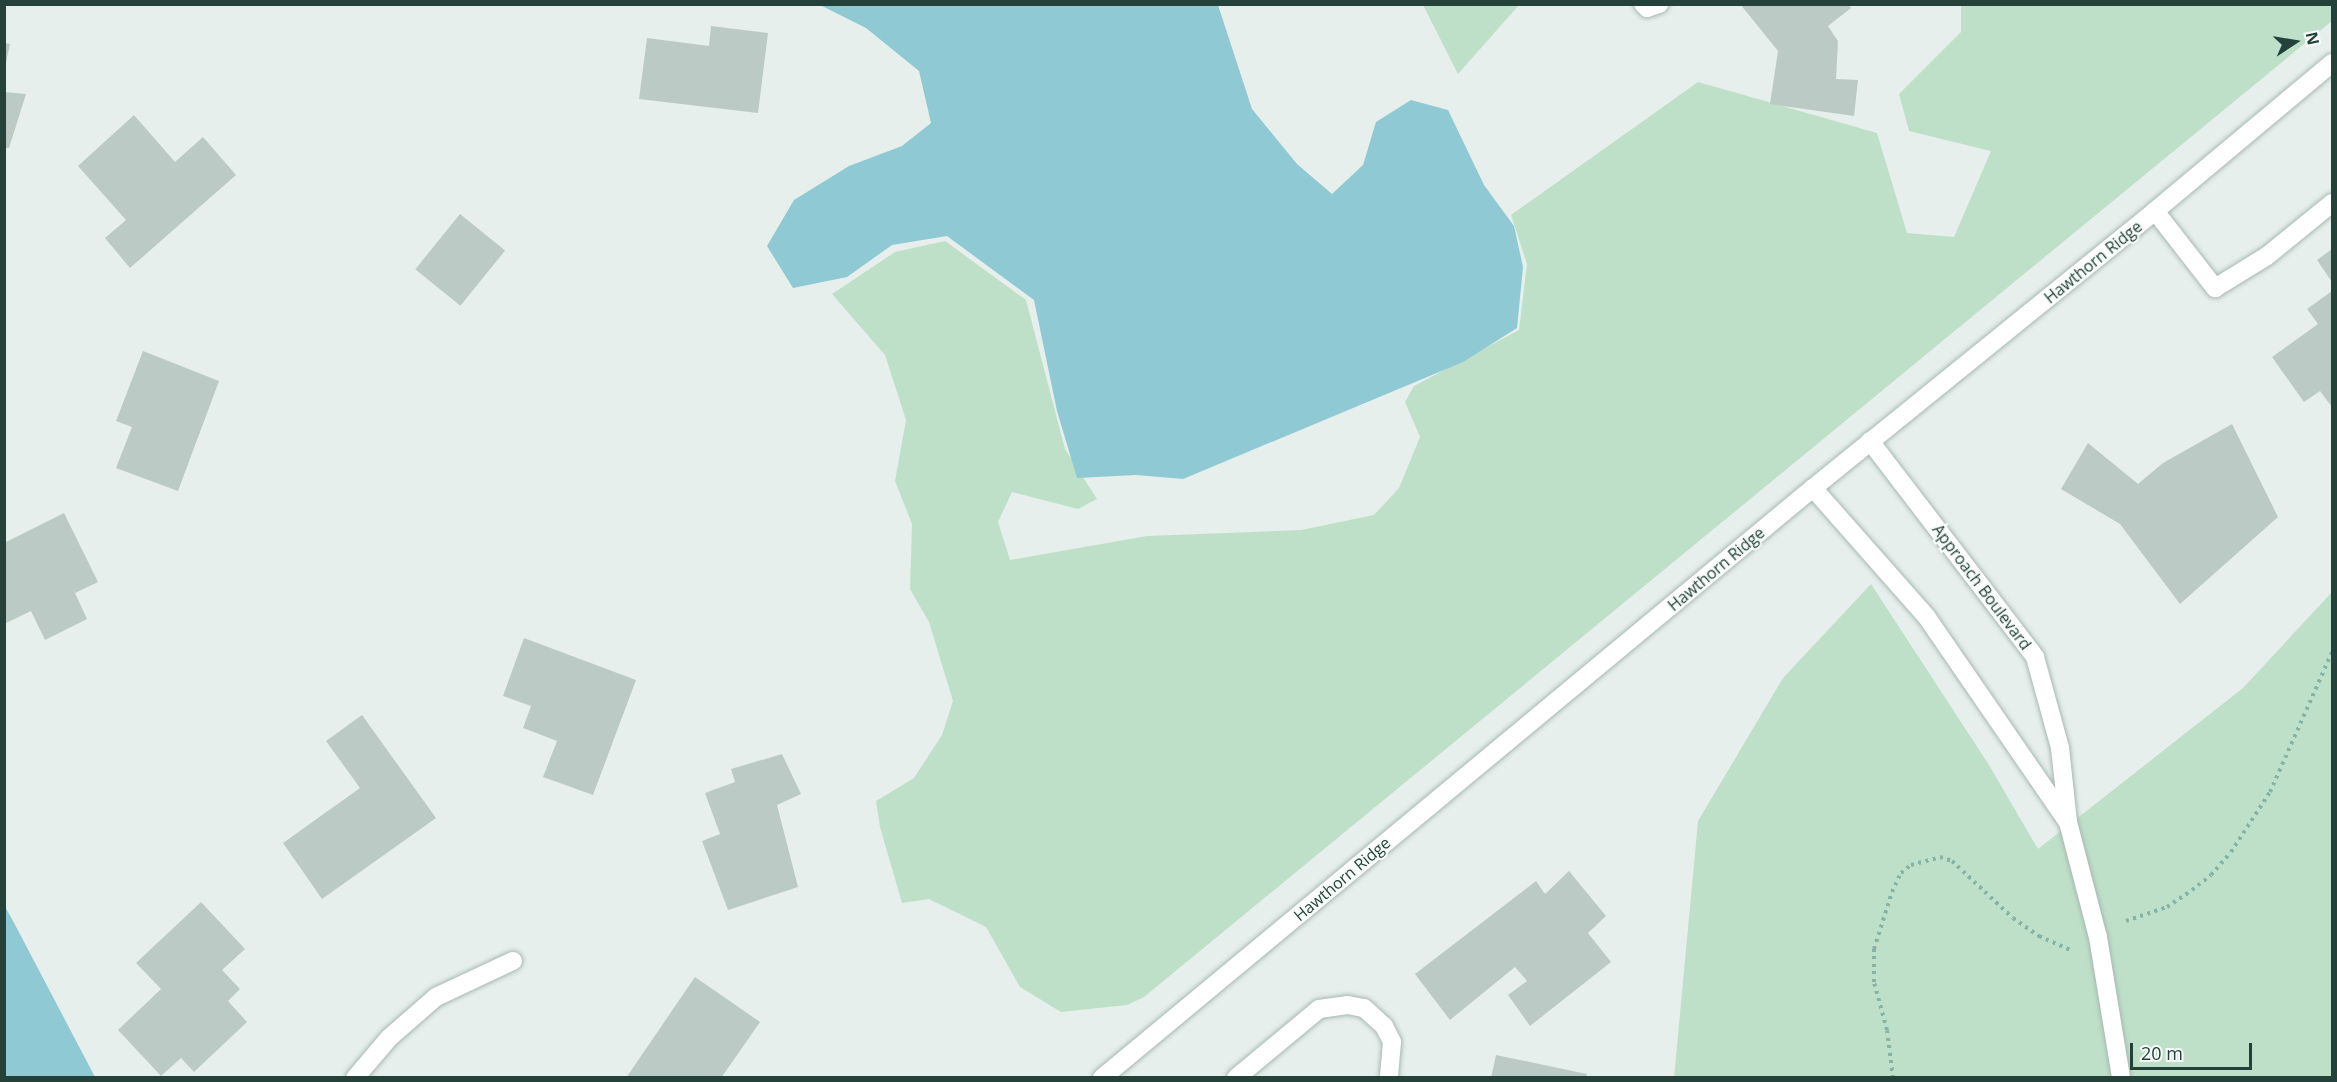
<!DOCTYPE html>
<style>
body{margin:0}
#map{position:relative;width:2337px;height:1082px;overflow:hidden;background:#e6efeb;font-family:"Open Sans",sans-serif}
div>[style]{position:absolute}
.green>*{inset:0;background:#bfe0c8}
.water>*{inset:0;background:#8ec9d4}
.building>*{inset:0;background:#bbcac4;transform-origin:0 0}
.path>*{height:4px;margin-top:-2px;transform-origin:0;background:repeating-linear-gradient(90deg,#86b3a5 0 3px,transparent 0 7.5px)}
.roads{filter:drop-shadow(0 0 2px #a8b8b2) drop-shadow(0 0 2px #a8b8b2)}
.minor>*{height:18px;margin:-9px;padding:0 9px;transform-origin:9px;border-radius:9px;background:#fff}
span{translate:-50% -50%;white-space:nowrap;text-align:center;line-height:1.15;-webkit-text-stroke:4.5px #f7fbf9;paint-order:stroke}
.street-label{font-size:16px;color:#24423a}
.frame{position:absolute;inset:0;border:6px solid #24423a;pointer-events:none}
.north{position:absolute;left:2265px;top:12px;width:60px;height:60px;-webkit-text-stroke:4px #f7fbf9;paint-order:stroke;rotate:78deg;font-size:16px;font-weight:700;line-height:24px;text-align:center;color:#24423a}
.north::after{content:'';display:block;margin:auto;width:21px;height:27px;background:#24423a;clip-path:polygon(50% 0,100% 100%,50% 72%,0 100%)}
.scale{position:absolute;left:2130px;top:1043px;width:122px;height:27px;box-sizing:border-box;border:3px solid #24423a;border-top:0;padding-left:8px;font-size:18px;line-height:21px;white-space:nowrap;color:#24423a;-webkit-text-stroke:4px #f7fbf9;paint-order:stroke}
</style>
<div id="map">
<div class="green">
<i style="clip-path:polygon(1423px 5px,1519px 5px,1458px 74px)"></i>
<i style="clip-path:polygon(1961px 5px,2332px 5px,2332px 21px,1144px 997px,1127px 1005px,1061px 1012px,1020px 987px,986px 927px,929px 899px,902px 903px,880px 827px,876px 801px,914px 778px,942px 735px,953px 701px,929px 622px,910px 589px,912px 524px,895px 481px,906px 420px,885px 355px,832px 294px,895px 252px,945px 241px,1026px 300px,1065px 449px,1097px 499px,1078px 509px,1012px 492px,998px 522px,1010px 560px,1147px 536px,1301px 530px,1374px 515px,1399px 488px,1420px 437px,1405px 402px,1414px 386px,1519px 330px,1527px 264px,1511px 215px,1698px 82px,1877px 133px,1907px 233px,1954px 237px,1991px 151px,1909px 131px,1899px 94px,1961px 32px)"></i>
<i style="clip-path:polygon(1871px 584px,1989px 765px,2038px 849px,2243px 688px,2332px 592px,2332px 1077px,1674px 1078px,1698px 821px,1783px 678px)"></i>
</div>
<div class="water">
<i style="clip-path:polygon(1218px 5px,1252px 109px,1297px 164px,1332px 194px,1363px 165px,1376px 122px,1411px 100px,1448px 110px,1484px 185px,1514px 226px,1523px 267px,1517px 328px,1463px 362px,1183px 479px,1136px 475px,1077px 478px,1057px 411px,1034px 300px,947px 236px,892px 245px,847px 277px,793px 288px,767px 246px,794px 200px,849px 166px,902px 146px,931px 123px,919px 71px,866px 28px,820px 5px)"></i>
<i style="clip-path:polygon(4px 905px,12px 919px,95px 1077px,5px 1077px)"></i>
</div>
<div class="building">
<i style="clip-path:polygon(1740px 4px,1848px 4px,1851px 8px,1828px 26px,1838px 41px,1836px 79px,1858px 80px,1854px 116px,1770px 104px,1778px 51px)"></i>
<i style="clip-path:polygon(711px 26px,768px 33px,758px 113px,639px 99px,647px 38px,709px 46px)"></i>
<i style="clip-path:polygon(4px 43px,10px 44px,6px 63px,4px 63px)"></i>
<i style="clip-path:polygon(4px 92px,26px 94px,9px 148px,4px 148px)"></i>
<i style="clip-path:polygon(134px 115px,175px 162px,203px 137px,236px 175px,130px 268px,105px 238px,126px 220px,78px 166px)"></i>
<i style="left:460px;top:214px;width:58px;height:71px;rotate:39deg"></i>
<i style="clip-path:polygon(2332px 249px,2332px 282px,2317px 260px)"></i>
<i style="clip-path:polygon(2332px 291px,2332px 407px,2320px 391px,2304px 402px,2272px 357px,2318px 324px,2307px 309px)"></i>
<i style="clip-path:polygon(143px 351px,219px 381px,178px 491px,116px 468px,132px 427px,116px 421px)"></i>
<i style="clip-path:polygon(2232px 424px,2278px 517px,2180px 604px,2120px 524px,2061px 489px,2088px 443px,2138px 484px,2163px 463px)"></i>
<i style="clip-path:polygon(64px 513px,98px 582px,75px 593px,87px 619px,45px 640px,31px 611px,4px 624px,4px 543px)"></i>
<i style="clip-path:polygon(524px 638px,636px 680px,593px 795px,543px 777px,557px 741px,523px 728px,531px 706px,503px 696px)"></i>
<i style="clip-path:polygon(362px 715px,436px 818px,322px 899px,283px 843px,360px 788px,326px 741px)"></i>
<i style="clip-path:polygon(782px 754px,801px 794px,777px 805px,798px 887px,728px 910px,702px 841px,720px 834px,705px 793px,735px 782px,731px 769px)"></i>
<i style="clip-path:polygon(1569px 871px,1606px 916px,1588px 933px,1611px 962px,1530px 1026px,1508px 995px,1527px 981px,1515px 967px,1450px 1020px,1415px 974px,1536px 881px,1545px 894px)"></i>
<i style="clip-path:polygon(201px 902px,245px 949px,222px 970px,240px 989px,228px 1001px,247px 1022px,194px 1072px,181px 1058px,161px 1076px,118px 1030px,161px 989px,136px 963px)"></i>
<i style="clip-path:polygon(695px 977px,760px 1022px,721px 1078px,626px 1078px)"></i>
<i style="clip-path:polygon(1496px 1055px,1587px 1074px,1586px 1078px,1491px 1078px)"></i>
</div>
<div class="path">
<i style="left:2126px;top:921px;width:43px;rotate:-18.9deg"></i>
<i style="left:2167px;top:907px;width:30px;rotate:-34deg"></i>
<i style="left:2192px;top:890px;width:24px;rotate:-38deg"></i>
<i style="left:2211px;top:875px;width:30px;rotate:-49deg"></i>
<i style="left:2231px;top:852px;width:72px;rotate:-57deg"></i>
<i style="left:2270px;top:792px;width:153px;rotate:-66.1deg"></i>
<i style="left:1893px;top:1078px;width:48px;rotate:-97.1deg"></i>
<i style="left:1887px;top:1030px;width:50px;rotate:-105.2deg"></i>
<i style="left:1874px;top:982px;width:33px;rotate:-90deg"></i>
<i style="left:1874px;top:949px;width:60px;rotate:-72.5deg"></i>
<i style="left:1892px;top:892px;width:21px;rotate:-65deg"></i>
<i style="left:1901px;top:873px;width:13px;rotate:-39deg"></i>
<i style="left:1911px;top:865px;width:30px;rotate:-15deg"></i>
<i style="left:1940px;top:857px;width:13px;rotate:18deg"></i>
<i style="left:1952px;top:861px;width:83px;rotate:43.1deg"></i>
<i style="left:2013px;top:918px;width:32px;rotate:35deg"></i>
<i style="left:2039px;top:936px;width:34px;rotate:24deg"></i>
</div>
<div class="roads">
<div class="minor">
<i style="left:1643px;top:4px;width:6px;rotate:45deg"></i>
<i style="left:1647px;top:8px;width:13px;rotate:-18deg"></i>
<i style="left:2155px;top:211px;width:98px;rotate:52.1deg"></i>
<i style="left:2215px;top:288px;width:61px;rotate:-31.6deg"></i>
<i style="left:2267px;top:256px;width:84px;rotate:-39.2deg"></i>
<i style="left:1870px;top:441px;width:272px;rotate:52.6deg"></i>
<i style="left:2035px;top:657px;width:94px;rotate:74.6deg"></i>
<i style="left:2060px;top:748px;width:74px;rotate:83.8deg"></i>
<i style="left:2068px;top:822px;width:119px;rotate:75.4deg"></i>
<i style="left:2098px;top:937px;width:143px;rotate:80.7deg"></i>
<i style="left:1813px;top:488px;width:171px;rotate:48.6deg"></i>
<i style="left:1926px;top:616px;width:249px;rotate:55.5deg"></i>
<i style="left:355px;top:1078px;width:52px;rotate:-49.6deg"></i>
<i style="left:389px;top:1038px;width:62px;rotate:-41.1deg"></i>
<i style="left:436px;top:997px;width:85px;rotate:-25.1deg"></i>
<i style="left:1102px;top:1078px;width:924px;rotate:-39.69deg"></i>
<i style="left:1813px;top:488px;width:440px;rotate:-39deg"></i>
<i style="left:2155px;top:211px;width:231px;rotate:-39.9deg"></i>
<i style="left:1236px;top:1078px;width:108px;rotate:-39.7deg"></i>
<i style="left:1319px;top:1009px;width:29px;rotate:-8deg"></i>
<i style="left:1348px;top:1005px;width:16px;rotate:11deg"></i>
<i style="left:1364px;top:1008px;width:27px;rotate:42deg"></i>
<i style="left:1384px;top:1026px;width:18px;rotate:63deg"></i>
<i style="left:1392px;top:1042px;width:36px;rotate:95deg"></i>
</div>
</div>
<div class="street-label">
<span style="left:2093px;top:262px;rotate:-39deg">Hawthorn Ridge</span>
<span style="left:1716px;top:569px;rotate:-40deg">Hawthorn Ridge</span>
<span style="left:1982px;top:587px;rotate:53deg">Approach Boulevard</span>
<span style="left:1342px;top:879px;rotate:-40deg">Hawthorn Ridge</span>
</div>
<div class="frame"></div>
<div class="north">N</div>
<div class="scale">20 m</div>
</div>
